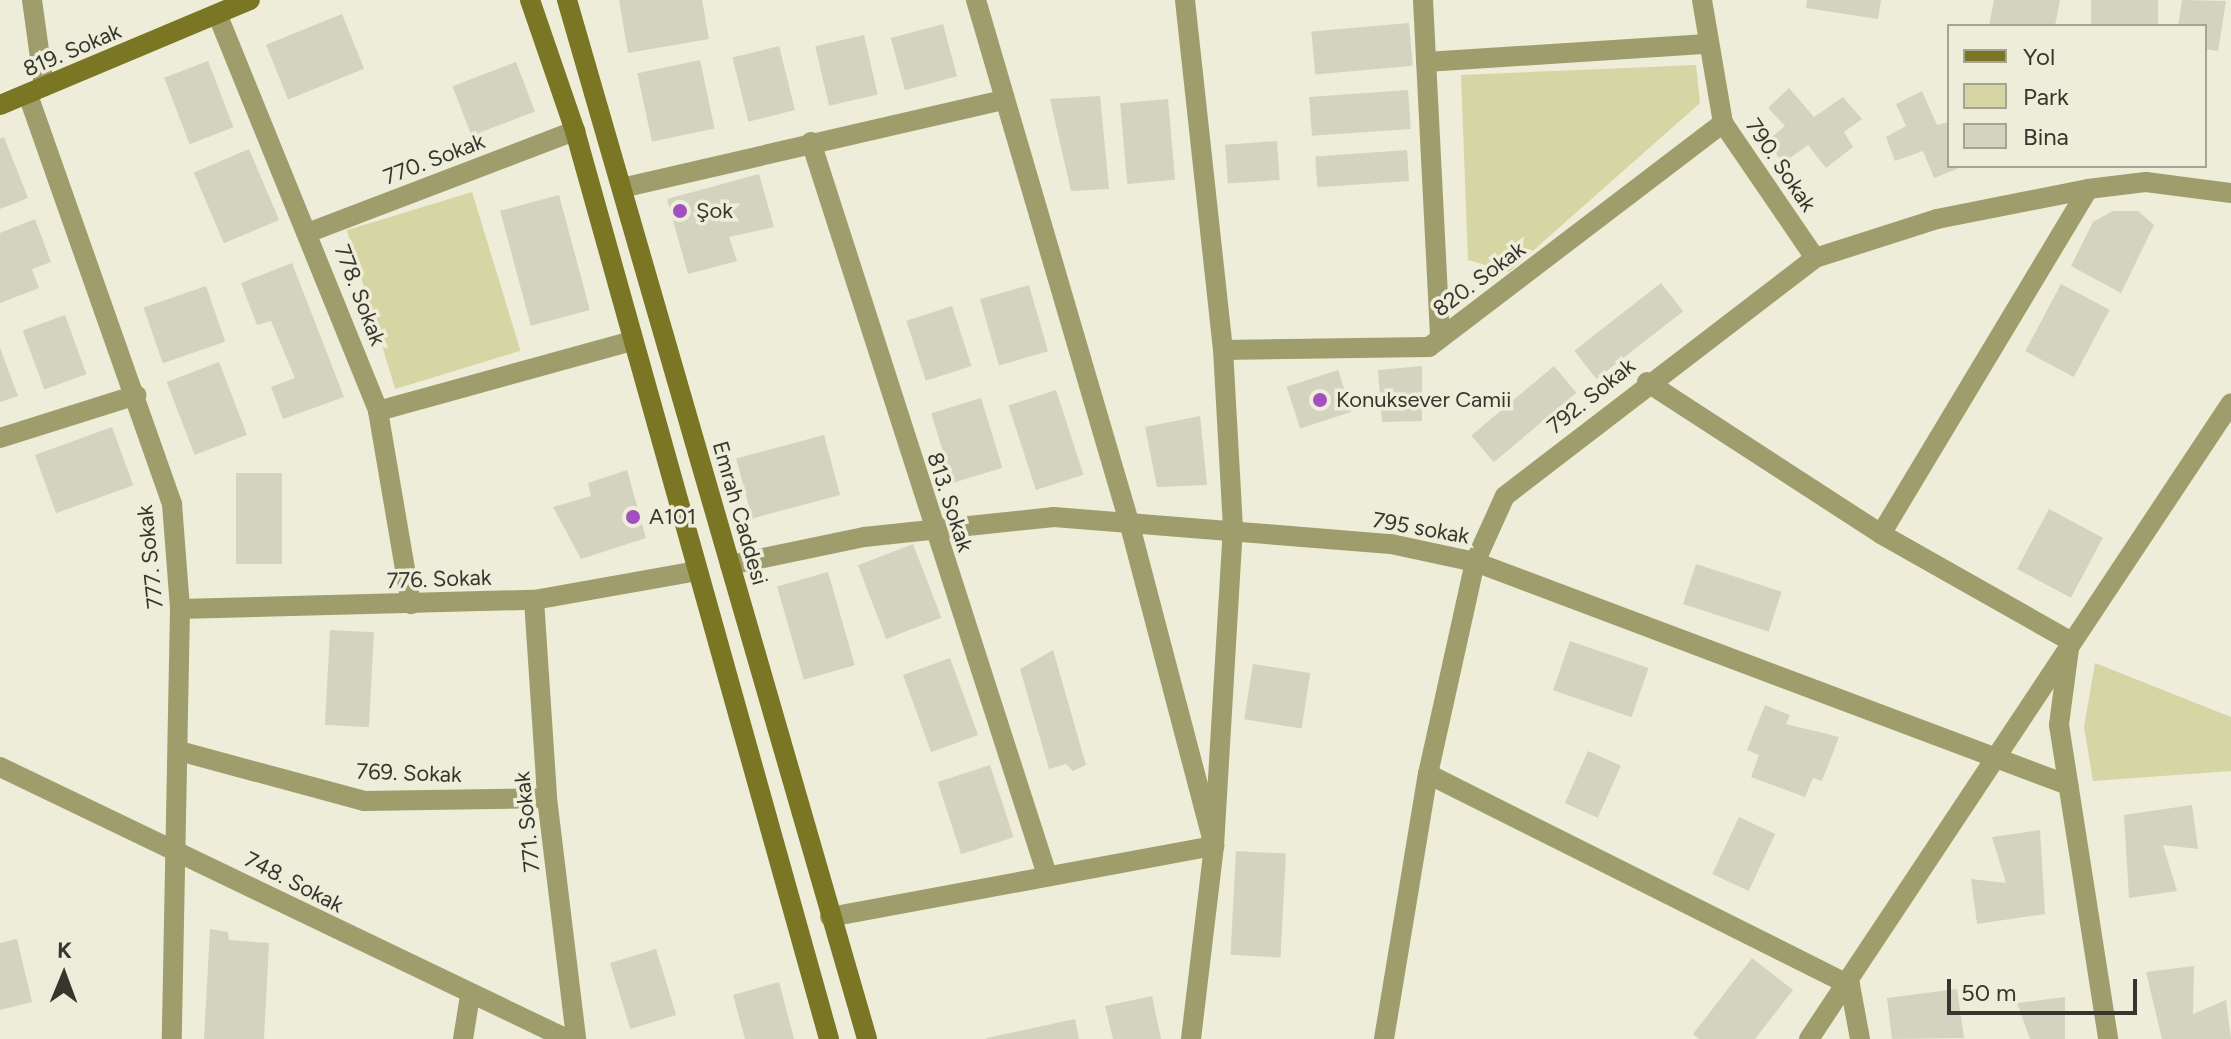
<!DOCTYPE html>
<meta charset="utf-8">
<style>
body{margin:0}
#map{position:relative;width:2231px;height:1039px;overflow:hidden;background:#ededd9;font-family:Figtree,sans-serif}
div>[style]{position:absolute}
.green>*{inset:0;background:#d6d5a4;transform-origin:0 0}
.building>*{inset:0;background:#d4d3bf;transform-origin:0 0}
.street>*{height:20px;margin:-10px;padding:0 10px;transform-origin:10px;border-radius:10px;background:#9f9d6b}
.secondary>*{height:20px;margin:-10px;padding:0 10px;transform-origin:10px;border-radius:10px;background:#7b7623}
.dots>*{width:22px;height:22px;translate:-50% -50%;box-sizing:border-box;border:4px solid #ededd9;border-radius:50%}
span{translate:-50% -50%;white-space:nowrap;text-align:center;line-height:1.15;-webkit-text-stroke:7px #ededd9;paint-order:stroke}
.street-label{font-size:22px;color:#36362e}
.poi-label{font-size:22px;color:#36362e}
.left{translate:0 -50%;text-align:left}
.legend{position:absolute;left:1947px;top:24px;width:260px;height:144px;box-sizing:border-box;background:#ededd9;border:2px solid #a4a495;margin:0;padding:10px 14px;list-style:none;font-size:24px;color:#36362e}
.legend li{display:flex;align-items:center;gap:16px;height:40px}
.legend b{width:40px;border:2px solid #a4a495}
.north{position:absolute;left:24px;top:935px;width:80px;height:80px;-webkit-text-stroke:6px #ededd9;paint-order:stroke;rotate:1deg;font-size:22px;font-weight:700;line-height:32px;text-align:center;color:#36362e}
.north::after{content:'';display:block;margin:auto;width:28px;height:36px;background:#36362e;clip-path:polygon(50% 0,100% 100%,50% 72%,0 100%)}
.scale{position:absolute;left:1947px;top:979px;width:190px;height:36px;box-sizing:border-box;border:4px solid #36362e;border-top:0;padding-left:10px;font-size:24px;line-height:28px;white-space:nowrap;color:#36362e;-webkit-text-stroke:6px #ededd9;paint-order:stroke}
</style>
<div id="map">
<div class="green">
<i style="clip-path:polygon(1696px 65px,1700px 103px,1509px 272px,1468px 260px,1461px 75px)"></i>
<i style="left:472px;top:192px;width:166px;height:131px;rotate:73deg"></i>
<i style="clip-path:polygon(2095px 663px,2231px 717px,2231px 771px,2093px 781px,2084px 727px)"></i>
</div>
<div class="building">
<i style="clip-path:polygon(619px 0,702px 0,709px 39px,628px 53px)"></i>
<i style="clip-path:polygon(1807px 0,1881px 0,1878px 19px,1806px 8px)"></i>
<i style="clip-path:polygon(1994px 0,2060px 0,2055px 26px,1989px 26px)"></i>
<i style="left:2091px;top:0;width:67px;height:26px"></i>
<i style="clip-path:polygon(2182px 0,2226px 1px,2218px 51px,2205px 49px,2205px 26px,2178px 26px)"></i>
<i style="left:342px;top:14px;width:59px;height:82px;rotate:68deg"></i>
<i style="left:1409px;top:23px;width:43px;height:98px;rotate:85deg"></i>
<i style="left:943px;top:24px;width:54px;height:54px;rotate:75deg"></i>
<i style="left:864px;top:35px;width:61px;height:50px;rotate:77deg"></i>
<i style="left:779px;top:46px;width:66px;height:48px;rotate:76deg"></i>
<i style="left:700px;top:60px;width:70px;height:64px;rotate:78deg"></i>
<i style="left:208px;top:61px;width:71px;height:47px;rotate:69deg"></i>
<i style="left:516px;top:62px;width:53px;height:68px;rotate:69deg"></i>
<i style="clip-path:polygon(1789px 88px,1814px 117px,1843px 97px,1862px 119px,1844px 132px,1853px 147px,1826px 168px,1808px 145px,1783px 163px,1767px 141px,1785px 126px,1768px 108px)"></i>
<i style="left:1408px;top:90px;width:39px;height:99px;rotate:86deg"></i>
<i style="clip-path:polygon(1922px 91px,1937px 125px,1949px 122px,1949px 166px,1964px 166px,1934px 178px,1923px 151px,1895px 161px,1886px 137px,1906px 126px,1896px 104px)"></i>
<i style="clip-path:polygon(1100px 96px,1109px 189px,1071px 191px,1050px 99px)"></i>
<i style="left:1168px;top:99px;width:81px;height:48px;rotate:85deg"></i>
<i style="clip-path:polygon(4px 137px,28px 198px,0 209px,0 139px)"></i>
<i style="left:1277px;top:141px;width:39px;height:52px;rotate:86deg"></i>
<i style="left:249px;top:149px;width:77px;height:60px;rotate:67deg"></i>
<i style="left:1407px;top:150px;width:31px;height:92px;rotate:86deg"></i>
<i style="clip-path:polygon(759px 174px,774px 227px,729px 237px,737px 261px,688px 274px,667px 199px)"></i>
<i style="left:559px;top:195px;width:119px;height:61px;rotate:75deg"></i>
<i style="clip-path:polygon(2113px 211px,2138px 211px,2154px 225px,2121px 293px,2071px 266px,2093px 222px)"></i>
<i style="clip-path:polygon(35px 219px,51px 262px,32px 269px,39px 288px,0 303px,0 233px)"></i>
<i style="clip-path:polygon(292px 263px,344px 397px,283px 419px,271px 387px,295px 378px,271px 321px,257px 325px,241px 283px)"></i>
<i style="left:1661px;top:283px;width:36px;height:110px;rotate:52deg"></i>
<i style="left:2061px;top:284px;width:55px;height:76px;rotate:28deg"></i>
<i style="left:1029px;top:285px;width:69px;height:51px;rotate:74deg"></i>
<i style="left:206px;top:286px;width:59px;height:66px;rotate:71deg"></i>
<i style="left:952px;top:306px;width:63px;height:48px;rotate:72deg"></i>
<i style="left:65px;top:315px;width:63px;height:45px;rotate:70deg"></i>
<i style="clip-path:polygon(0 348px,18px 396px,0 402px)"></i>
<i style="left:219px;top:362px;width:78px;height:56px;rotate:69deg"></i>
<i style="clip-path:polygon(1422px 366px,1422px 421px,1382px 422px,1378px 370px)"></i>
<i style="left:1554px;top:366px;width:35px;height:108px;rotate:50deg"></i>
<i style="left:1338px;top:370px;width:44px;height:54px;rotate:72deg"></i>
<i style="left:1056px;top:390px;width:89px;height:50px;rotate:72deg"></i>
<i style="left:981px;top:398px;width:73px;height:52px;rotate:73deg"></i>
<i style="clip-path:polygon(1200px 416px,1207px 485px,1157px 487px,1145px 427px)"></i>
<i style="left:112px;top:427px;width:62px;height:82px;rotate:70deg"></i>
<i style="left:824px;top:435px;width:62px;height:91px;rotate:75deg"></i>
<i style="clip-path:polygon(627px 470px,646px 538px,581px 559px,553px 507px,591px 496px,588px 483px)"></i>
<i style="left:236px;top:473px;width:46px;height:91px"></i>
<i style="left:2049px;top:509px;width:61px;height:68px;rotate:28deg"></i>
<i style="left:913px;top:544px;width:79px;height:59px;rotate:69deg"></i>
<i style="left:1696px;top:564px;width:90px;height:42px;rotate:18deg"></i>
<i style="left:828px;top:572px;width:97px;height:53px;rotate:74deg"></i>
<i style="left:330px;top:630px;width:44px;height:95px;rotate:3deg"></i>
<i style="left:1570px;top:641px;width:83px;height:52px;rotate:19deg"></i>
<i style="clip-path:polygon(1053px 650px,1086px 765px,1073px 771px,1066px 764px,1049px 769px,1020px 669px)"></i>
<i style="left:950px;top:658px;width:82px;height:50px;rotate:70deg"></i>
<i style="left:1253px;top:664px;width:58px;height:56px;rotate:9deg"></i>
<i style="clip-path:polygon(1765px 705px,1790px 715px,1786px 724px,1839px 737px,1822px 781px,1813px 778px,1805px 797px,1751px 777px,1759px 755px,1747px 750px)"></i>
<i style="left:1588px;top:751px;width:36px;height:57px;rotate:24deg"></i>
<i style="left:990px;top:765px;width:76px;height:55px;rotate:72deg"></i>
<i style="clip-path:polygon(2192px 805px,2198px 849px,2163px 845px,2177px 891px,2129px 898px,2124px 815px)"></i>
<i style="left:1739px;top:817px;width:40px;height:63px;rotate:25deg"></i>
<i style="clip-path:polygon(2040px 830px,2045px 914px,1977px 924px,1971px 879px,2006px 883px,1992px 837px)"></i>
<i style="left:1236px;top:851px;width:50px;height:104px;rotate:3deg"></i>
<i style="clip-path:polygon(210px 929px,228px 932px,229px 940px,269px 943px,264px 1039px,204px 1039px)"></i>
<i style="clip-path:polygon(17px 939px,32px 1002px,0 1010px,0 943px)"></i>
<i style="left:656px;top:949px;width:69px;height:48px;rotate:73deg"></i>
<i style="clip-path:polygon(1752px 958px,1793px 990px,1755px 1039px,1699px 1039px,1693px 1034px)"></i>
<i style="clip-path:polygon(2194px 966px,2193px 1014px,2226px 1000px,2231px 1039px,2162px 1039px,2146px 972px)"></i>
<i style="clip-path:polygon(779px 982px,794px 1039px,745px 1039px,733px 995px)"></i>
<i style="clip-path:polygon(1957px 989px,1964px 1038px,1892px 1039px,1887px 998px)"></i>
<i style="clip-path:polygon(1152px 996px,1161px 1039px,1113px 1039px,1105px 1006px)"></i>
<i style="clip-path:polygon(2065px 997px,2065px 1039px,2030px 1039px,2017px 1003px)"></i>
<i style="clip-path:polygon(1075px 1019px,1079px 1039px,987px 1039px,987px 1038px)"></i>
</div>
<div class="street">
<i style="left:32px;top:0;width:87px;rotate:82.1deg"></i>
<i style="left:976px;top:0;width:544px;rotate:73.66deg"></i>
<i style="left:1129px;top:522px;width:335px;rotate:75.3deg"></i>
<i style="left:1214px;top:846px;width:194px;rotate:96.8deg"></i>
<i style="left:1423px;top:0;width:339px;rotate:87.1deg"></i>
<i style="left:1702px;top:0;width:125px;rotate:80.3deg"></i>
<i style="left:1723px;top:123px;width:163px;rotate:55.7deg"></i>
<i style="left:218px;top:16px;width:426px;rotate:67.9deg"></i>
<i style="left:378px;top:411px;width:196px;rotate:80.3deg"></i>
<i style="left:1426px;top:62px;width:281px;rotate:-3.7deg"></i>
<i style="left:28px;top:95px;width:434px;rotate:70.6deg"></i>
<i style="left:172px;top:504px;width:105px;rotate:85.6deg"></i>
<i style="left:180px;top:609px;width:430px;rotate:91.1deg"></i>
<i style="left:811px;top:142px;width:770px;rotate:72.15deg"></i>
<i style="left:626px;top:187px;width:387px;rotate:-13deg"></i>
<i style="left:310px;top:232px;width:284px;rotate:-20.9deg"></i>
<i style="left:1223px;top:350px;width:206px;rotate:-0.8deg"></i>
<i style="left:1429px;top:347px;width:370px;rotate:-37.3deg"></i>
<i style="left:1647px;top:382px;width:279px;rotate:33deg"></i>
<i style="left:1881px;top:534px;width:217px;rotate:29.5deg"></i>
<i style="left:2070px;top:641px;width:85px;rotate:97.5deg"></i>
<i style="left:2059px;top:725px;width:318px;rotate:81.1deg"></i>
<i style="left:378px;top:411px;width:263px;rotate:-15.4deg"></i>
<i style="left:0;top:438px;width:143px;rotate:-17.5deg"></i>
<i style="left:1881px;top:534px;width:402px;rotate:-59deg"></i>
<i style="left:730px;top:565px;width:137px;rotate:-11.8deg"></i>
<i style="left:864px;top:537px;width:191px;rotate:-6deg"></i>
<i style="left:1054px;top:517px;width:338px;rotate:4.6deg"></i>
<i style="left:1391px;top:544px;width:86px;rotate:12.1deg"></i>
<i style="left:1475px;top:562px;width:634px;rotate:20.61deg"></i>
<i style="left:534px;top:600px;width:198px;rotate:86.2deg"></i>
<i style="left:547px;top:798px;width:243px;rotate:83.1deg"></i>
<i style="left:180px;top:609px;width:354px;rotate:-1.5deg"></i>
<i style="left:534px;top:600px;width:165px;rotate:-10.1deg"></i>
<i style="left:179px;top:751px;width:192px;rotate:15.1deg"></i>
<i style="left:364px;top:801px;width:183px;rotate:-0.9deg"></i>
<i style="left:0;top:767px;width:629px;rotate:25.63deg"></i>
<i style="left:1428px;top:774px;width:472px;rotate:26.6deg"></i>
<i style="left:1850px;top:985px;width:55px;rotate:79.5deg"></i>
<i style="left:830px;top:917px;width:391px;rotate:-10.5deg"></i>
<i style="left:1214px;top:846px;width:319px;rotate:-86.6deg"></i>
<i style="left:1233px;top:528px;width:178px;rotate:-93.2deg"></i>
<i style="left:1223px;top:350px;width:352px;rotate:-96.2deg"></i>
<i style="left:463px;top:1039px;width:44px;rotate:-80.8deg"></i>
<i style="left:1384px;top:1039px;width:269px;rotate:-80.6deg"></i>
<i style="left:1428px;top:774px;width:217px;rotate:-77.5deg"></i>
<i style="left:1475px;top:562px;width:72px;rotate:-65.6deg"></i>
<i style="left:1505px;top:496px;width:391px;rotate:-37.5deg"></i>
<i style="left:1815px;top:258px;width:128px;rotate:-17.7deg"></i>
<i style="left:1937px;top:219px;width:154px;rotate:-11.2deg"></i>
<i style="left:2088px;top:189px;width:58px;rotate:-6.9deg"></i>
<i style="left:2146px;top:182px;width:86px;rotate:7.4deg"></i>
<i style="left:1809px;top:1039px;width:763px;rotate:-56.43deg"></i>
</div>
<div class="secondary">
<i style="left:530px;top:0;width:139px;rotate:71deg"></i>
<i style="left:575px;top:131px;width:943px;rotate:74.37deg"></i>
<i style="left:567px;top:0;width:1081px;rotate:73.89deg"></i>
<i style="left:0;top:105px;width:271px;rotate:-22.8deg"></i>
</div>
<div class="dots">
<i style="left:680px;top:211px;background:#a250bf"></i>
<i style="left:1320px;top:400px;background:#a250bf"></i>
<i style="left:633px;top:517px;background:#a250bf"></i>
</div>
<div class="street-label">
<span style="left:72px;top:50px;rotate:-23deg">819. Sokak</span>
<span style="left:434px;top:159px;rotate:-21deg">770. Sokak</span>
<span style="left:1781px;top:165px;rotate:56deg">790. Sokak</span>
<span style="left:1479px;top:279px;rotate:-37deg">820. Sokak</span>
<span style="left:360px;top:295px;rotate:69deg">778. Sokak</span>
<span style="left:1591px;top:396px;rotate:-39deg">792. Sokak</span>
<span style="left:950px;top:502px;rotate:72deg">813. Sokak</span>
<span style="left:740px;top:513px;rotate:74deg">Emrah Caddesi</span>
<span style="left:1421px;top:528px;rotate:10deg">795 sokak</span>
<span style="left:150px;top:557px;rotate:-96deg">777. Sokak</span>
<span style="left:439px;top:579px;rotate:-2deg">776. Sokak</span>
<span style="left:409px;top:773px;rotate:2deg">769. Sokak</span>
<span style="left:527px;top:822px;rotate:-96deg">771. Sokak</span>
<span style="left:294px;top:882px;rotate:27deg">748. Sokak</span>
</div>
<div class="poi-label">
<span class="left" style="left:696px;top:211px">Şok</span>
<span class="left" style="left:1336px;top:400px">Konuksever Camii</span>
<span class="left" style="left:649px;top:517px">A101</span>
</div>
<ul class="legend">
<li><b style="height:10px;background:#7b7623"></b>Yol</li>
<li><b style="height:22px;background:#d6d5a4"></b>Park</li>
<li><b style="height:22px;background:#d4d3bf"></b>Bina</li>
</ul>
<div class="north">K</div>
<div class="scale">50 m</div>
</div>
